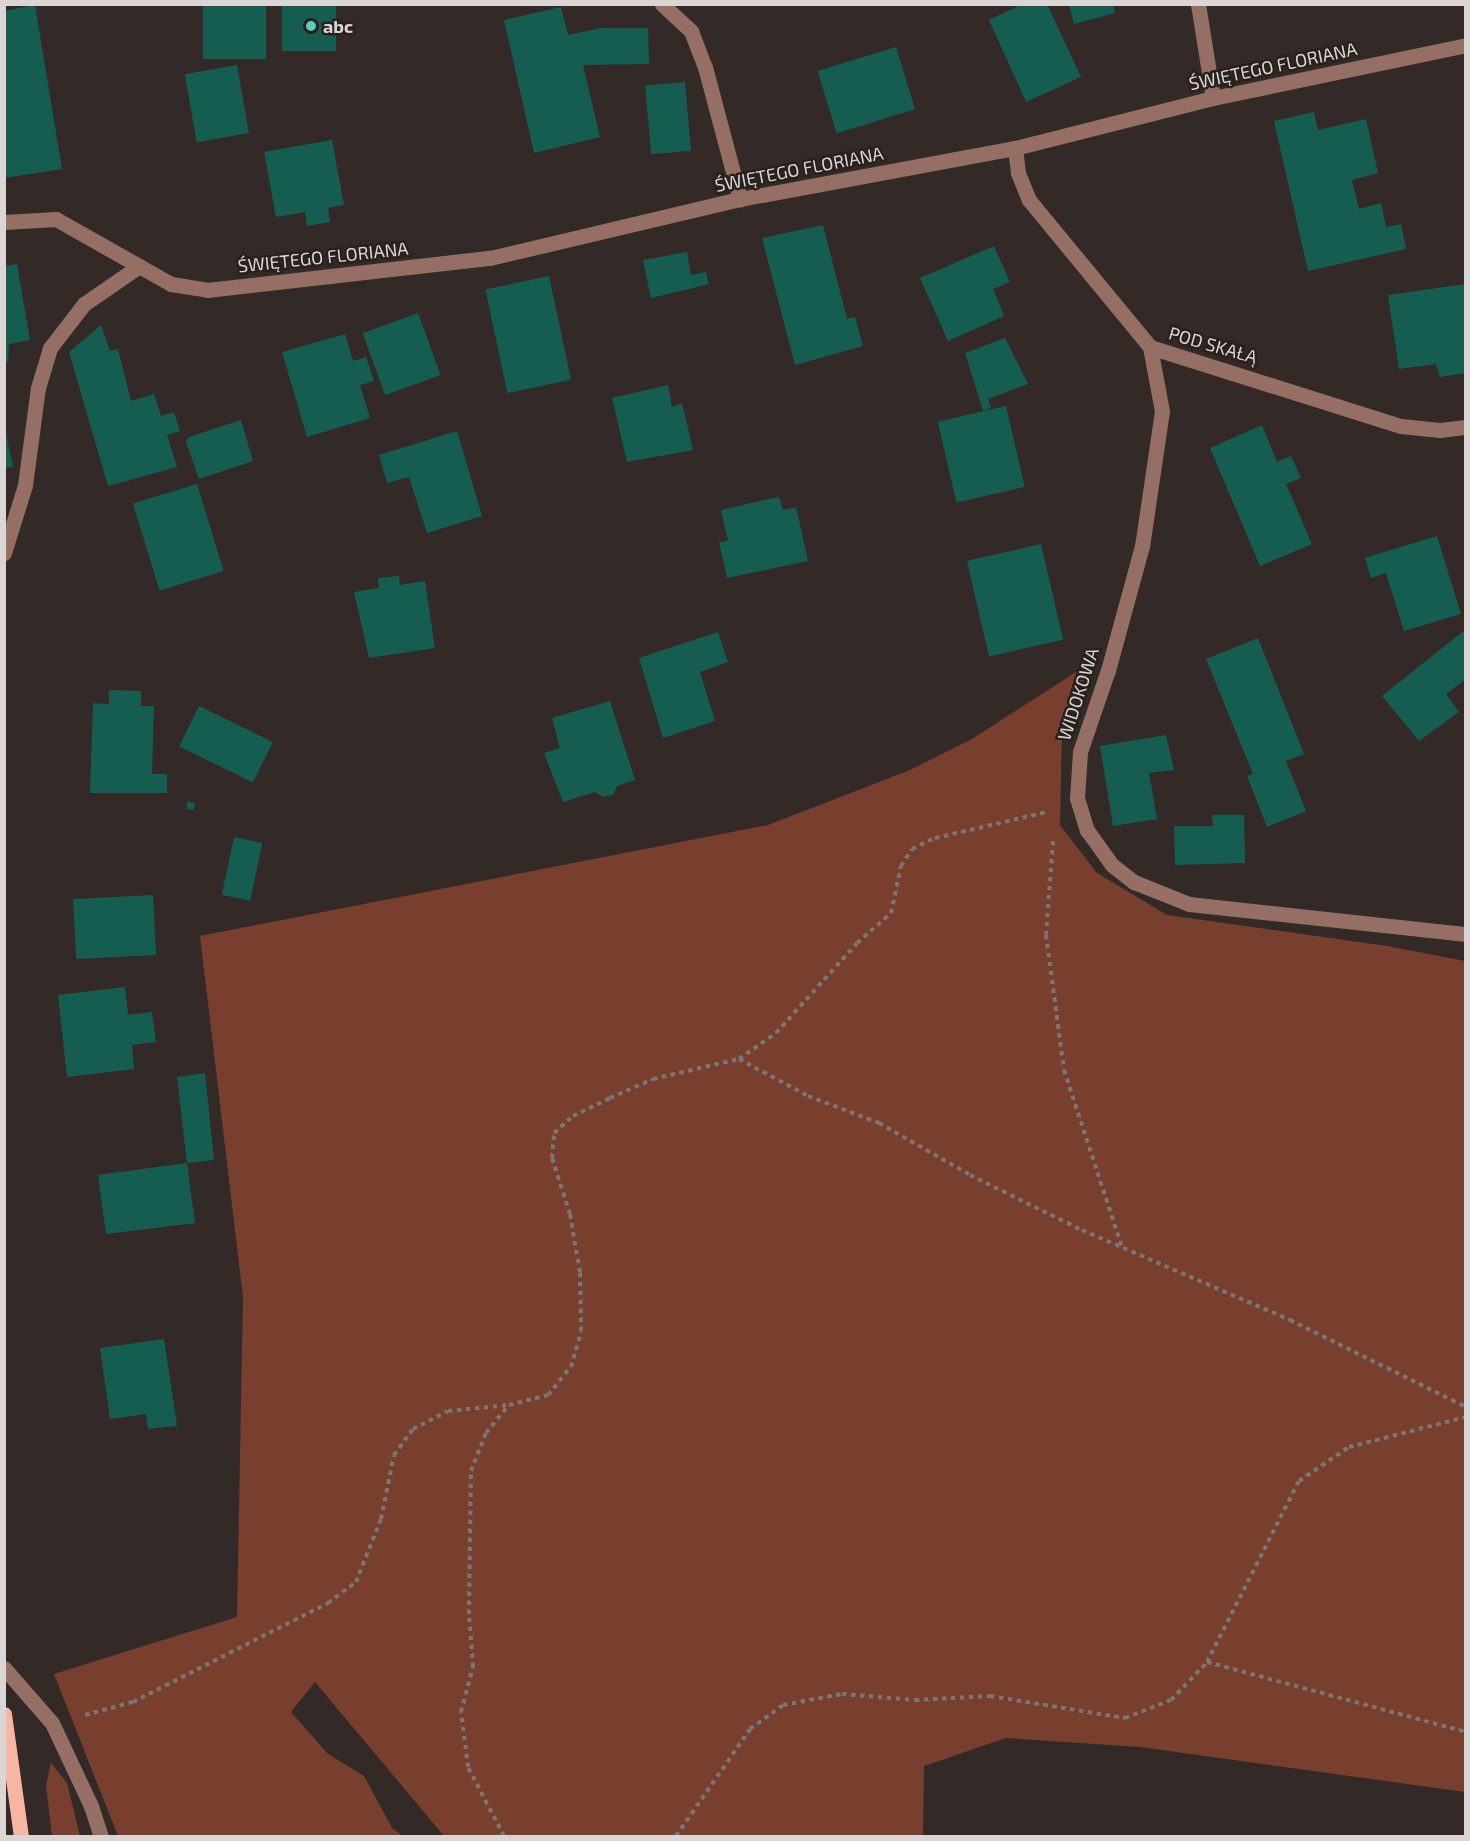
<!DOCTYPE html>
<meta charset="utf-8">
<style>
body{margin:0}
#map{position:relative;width:1470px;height:1841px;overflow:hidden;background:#332a28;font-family:"Exo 2",sans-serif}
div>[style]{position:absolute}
.green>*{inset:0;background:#793f2e}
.building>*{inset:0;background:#165d51;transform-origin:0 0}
.path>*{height:4px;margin-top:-2px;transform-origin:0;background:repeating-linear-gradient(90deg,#7d7574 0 4.5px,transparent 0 9px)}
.minor>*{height:15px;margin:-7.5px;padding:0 7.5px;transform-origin:7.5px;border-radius:7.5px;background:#966f64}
.major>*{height:15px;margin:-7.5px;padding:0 7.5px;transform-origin:7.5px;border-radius:7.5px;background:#f6b6a3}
.dots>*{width:16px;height:16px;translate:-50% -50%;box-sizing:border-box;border:3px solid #29211e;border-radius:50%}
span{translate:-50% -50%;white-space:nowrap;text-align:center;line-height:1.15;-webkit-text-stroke:5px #29211e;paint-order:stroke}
.poi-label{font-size:18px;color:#dbd5d4;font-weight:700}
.left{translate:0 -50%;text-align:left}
.street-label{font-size:18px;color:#dbd5d4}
.frame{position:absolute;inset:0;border:6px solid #dbd5d4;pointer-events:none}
</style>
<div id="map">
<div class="green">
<i style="clip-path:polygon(1093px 661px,1062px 728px,1060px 825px,1097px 873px,1167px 915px,1387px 946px,1465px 961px,1465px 1792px,1140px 1747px,1006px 1738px,924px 1766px,923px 1836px,444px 1836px,315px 1682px,291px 1712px,328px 1754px,364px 1776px,392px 1828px,403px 1836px,118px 1836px,54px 1674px,237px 1617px,243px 1297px,200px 936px,768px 825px,910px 770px,972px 739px)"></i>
<i style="clip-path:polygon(51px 1763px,67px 1783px,80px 1836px,52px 1836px,46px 1785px)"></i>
</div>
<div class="building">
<i style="left:203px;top:4px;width:63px;height:55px"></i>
<i style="left:282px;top:4px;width:54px;height:47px"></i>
<i style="clip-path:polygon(1022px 4px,1047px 4px,1081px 77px,1026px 102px,989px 20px)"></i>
<i style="clip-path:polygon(35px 5px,62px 169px,4px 178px,4px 11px)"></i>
<i style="clip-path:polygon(1069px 5px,1113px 5px,1115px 13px,1074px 24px)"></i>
<i style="clip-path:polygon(561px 7px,568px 35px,601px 28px,648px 28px,649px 64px,583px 65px,600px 137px,534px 153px,504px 20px)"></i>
<i style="left:896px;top:47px;width:65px;height:82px;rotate:73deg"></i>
<i style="left:237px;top:65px;width:69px;height:53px;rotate:80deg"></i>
<i style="left:685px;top:82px;width:69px;height:40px;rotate:85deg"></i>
<i style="clip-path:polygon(1314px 112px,1318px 130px,1366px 119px,1378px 173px,1352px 180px,1359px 209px,1381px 203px,1386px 227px,1401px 224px,1406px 249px,1308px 271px,1274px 121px)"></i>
<i style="clip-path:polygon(332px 140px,344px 205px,328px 208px,330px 222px,307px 226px,305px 212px,276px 217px,264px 152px)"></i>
<i style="clip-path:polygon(823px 225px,847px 319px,855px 317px,863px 346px,795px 365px,762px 238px)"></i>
<i style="clip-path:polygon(994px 246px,1010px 282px,993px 289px,1004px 316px,948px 341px,920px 278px)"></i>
<i style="clip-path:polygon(687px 252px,691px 275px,706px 272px,709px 284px,651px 298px,643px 260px)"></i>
<i style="clip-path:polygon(17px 264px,30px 340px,9px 344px,8px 362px,4px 362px,4px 266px)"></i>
<i style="left:549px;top:276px;width:106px;height:65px;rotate:78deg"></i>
<i style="clip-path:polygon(1466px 284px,1466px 373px,1440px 377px,1436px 364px,1399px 369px,1388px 295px)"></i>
<i style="left:418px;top:313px;width:66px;height:59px;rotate:70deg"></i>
<i style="clip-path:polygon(101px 325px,110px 351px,118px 349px,131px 401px,154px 394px,161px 416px,174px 412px,180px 431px,167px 435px,177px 467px,108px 486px,69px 352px)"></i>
<i style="clip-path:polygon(345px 334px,353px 361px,366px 357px,374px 381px,360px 385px,370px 418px,307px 437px,282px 352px)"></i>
<i style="clip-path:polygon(1005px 338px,1028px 384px,988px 399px,991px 408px,983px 411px,965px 353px)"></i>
<i style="clip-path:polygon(668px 385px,672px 407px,682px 403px,693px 450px,627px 462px,612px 398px)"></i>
<i style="left:1006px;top:406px;width:83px;height:70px;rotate:77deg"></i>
<i style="clip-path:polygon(241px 420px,253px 461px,199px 479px,186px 442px,189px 437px)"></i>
<i style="clip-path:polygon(4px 425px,13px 467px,4px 468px)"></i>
<i style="clip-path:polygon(1262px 425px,1277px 462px,1291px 456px,1301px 478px,1286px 484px,1312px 544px,1260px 566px,1210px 448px)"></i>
<i style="clip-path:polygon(457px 431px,482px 516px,427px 533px,409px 477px,387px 483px,379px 455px)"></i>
<i style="left:197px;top:484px;width:91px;height:67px;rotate:73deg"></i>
<i style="clip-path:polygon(779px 497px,783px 510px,796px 507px,808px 561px,727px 578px,719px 542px,728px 541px,721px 510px)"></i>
<i style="clip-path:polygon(1437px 536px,1461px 614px,1404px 631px,1386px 573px,1371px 578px,1365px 558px)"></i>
<i style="left:1041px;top:544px;width:98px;height:76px;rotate:77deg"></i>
<i style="clip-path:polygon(399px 576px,400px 585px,425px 581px,435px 648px,369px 658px,354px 592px,379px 588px,378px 578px)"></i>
<i style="clip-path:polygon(1466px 629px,1466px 679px,1446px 694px,1459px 712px,1419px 741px,1382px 696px)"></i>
<i style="clip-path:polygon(718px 632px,728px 662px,700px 672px,715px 721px,663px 738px,639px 658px)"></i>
<i style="clip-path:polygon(1258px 638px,1304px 754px,1286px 761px,1306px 811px,1267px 827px,1247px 776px,1253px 774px,1206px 659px)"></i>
<i style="clip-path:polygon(109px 690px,141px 691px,141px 706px,154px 706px,152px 774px,167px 774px,167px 793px,90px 793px,93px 703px,109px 704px)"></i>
<i style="clip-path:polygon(610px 701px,635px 780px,617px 786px,613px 795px,603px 797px,595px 792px,563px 802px,544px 753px,560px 748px,552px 718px)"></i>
<i style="left:199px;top:706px;width:82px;height:45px;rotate:26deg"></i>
<i style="clip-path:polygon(1166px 735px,1174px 770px,1149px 773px,1157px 819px,1113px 826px,1100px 746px)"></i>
<i style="clip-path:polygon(187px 802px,195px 803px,194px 810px,187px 809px)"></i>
<i style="clip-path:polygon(1212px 815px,1244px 815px,1245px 863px,1175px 865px,1174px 826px,1213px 826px)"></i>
<i style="left:234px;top:837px;width:29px;height:59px;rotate:12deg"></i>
<i style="left:153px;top:895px;width:60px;height:80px;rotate:87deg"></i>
<i style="clip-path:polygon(125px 987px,128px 1015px,152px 1012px,156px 1042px,132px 1045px,134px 1069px,67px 1077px,58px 995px)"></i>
<i style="clip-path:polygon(205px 1073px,214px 1160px,187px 1163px,195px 1223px,106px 1234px,98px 1175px,187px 1163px,177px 1077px)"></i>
<i style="clip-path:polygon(164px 1339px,177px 1426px,148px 1429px,146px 1414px,110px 1419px,100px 1348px)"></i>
</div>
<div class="path">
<i style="left:1053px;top:841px;width:94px;rotate:94.3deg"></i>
<i style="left:1046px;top:935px;width:136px;rotate:82.4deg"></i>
<i style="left:1064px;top:1070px;width:186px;rotate:71.9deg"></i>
<i style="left:739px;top:1059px;width:78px;rotate:28.2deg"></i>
<i style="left:808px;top:1096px;width:76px;rotate:20.8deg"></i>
<i style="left:879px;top:1123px;width:105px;rotate:29.7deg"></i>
<i style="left:970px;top:1175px;width:125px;rotate:26.2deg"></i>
<i style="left:1082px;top:1230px;width:227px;rotate:23.4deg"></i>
<i style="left:1290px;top:1320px;width:196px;rotate:26.3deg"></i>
<i style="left:1207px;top:1662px;width:268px;rotate:15.1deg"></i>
<i style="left:85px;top:1715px;width:50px;rotate:-15.2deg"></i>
<i style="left:133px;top:1702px;width:219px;rotate:-26.9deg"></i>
<i style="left:328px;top:1603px;width:35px;rotate:-37deg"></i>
<i style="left:356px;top:1582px;width:68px;rotate:-68.4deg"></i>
<i style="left:381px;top:1519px;width:65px;rotate:-78.5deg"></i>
<i style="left:394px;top:1455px;width:32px;rotate:-54deg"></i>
<i style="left:413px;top:1429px;width:39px;rotate:-27deg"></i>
<i style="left:448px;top:1411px;width:61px;rotate:-5.6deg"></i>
<i style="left:509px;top:1405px;width:40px;rotate:-14.4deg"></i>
<i style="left:548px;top:1395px;width:36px;rotate:-51deg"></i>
<i style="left:571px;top:1367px;width:37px;rotate:-74deg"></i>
<i style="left:581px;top:1331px;width:59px;rotate:-91deg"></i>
<i style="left:580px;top:1272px;width:59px;rotate:-99.8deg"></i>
<i style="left:570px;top:1214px;width:59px;rotate:-107.8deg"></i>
<i style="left:552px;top:1158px;width:25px;rotate:-85deg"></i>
<i style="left:554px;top:1133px;width:25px;rotate:-42deg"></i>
<i style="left:573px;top:1116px;width:41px;rotate:-25.9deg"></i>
<i style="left:610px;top:1098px;width:47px;rotate:-23.8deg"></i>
<i style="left:653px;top:1079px;width:88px;rotate:-13.1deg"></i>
<i style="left:739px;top:1059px;width:45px;rotate:-35.1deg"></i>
<i style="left:776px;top:1033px;width:121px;rotate:-48deg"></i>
<i style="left:857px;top:943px;width:45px;rotate:-41.4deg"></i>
<i style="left:891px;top:913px;width:48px;rotate:-78deg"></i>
<i style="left:901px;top:866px;width:20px;rotate:-57deg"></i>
<i style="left:912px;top:849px;width:25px;rotate:-26deg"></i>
<i style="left:935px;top:838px;width:115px;rotate:-13.1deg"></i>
<i style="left:504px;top:1836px;width:78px;rotate:-117.6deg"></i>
<i style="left:468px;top:1767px;width:55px;rotate:-97.3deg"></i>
<i style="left:461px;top:1712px;width:47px;rotate:-75.1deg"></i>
<i style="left:473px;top:1667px;width:53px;rotate:-94.3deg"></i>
<i style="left:469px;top:1614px;width:143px;rotate:-89.2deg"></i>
<i style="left:471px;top:1471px;width:41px;rotate:-68.5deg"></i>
<i style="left:486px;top:1433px;width:35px;rotate:-51deg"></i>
<i style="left:676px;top:1836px;width:130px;rotate:-55.3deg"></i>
<i style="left:750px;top:1729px;width:41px;rotate:-36deg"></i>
<i style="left:783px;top:1705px;width:60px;rotate:-10.6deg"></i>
<i style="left:842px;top:1694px;width:73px;rotate:4.7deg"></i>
<i style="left:915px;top:1700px;width:75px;rotate:-3.1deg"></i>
<i style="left:990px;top:1696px;width:137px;rotate:9.3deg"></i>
<i style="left:1125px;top:1718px;width:49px;rotate:-21.4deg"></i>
<i style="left:1171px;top:1700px;width:52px;rotate:-46.5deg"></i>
<i style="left:1207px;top:1662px;width:203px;rotate:-63.1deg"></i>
<i style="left:1299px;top:1481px;width:60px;rotate:-34.2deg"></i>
<i style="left:1349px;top:1447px;width:121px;rotate:-14.4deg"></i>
</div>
<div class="minor">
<i style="left:662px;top:4px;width:40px;rotate:43deg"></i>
<i style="left:691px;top:31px;width:39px;rotate:69deg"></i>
<i style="left:705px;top:67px;width:137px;rotate:75.1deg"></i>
<i style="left:1198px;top:4px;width:95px;rotate:80.9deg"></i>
<i style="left:1015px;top:148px;width:25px;rotate:83deg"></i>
<i style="left:1018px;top:173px;width:29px;rotate:68deg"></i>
<i style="left:1029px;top:200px;width:190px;rotate:50.5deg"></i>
<i style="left:1150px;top:347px;width:263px;rotate:17.5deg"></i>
<i style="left:1401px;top:426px;width:39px;rotate:6deg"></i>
<i style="left:1440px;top:430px;width:26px;rotate:-7deg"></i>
<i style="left:4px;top:222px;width:52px;rotate:-3.3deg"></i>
<i style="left:56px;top:219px;width:132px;rotate:29.5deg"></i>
<i style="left:171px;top:284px;width:36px;rotate:9deg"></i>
<i style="left:207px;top:290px;width:285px;rotate:-6.5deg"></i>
<i style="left:490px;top:258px;width:257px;rotate:-13.3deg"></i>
<i style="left:740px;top:199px;width:280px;rotate:-10.5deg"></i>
<i style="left:1015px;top:148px;width:204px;rotate:-14.2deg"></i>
<i style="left:1213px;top:98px;width:258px;rotate:-11.8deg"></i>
<i style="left:1150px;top:347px;width:65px;rotate:79.4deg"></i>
<i style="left:1162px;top:411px;width:136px;rotate:98.4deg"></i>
<i style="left:1142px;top:546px;width:129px;rotate:105.3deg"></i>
<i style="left:1108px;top:670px;width:87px;rotate:108.9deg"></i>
<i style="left:1080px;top:752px;width:46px;rotate:93.7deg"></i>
<i style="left:1077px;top:798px;width:34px;rotate:73deg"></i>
<i style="left:1087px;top:830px;width:43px;rotate:54.5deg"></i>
<i style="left:1112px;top:865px;width:28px;rotate:38deg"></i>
<i style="left:1134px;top:882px;width:59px;rotate:21.8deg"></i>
<i style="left:1189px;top:904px;width:279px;rotate:6.2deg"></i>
<i style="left:4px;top:553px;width:71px;rotate:-72.8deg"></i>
<i style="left:25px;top:485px;width:98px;rotate:-82.4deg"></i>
<i style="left:38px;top:388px;width:42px;rotate:-73.3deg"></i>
<i style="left:50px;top:348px;width:56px;rotate:-52.3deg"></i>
<i style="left:84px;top:304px;width:67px;rotate:-34.6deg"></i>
<i style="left:4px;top:1668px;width:73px;rotate:48.9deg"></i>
<i style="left:52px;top:1723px;width:92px;rotate:64.8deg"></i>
<i style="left:91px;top:1806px;width:32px;rotate:72deg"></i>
</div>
<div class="major">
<i style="left:4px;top:1714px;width:123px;rotate:82.1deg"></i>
</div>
<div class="dots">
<i style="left:311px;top:26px;background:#5dceb8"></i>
</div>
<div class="poi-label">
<span class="left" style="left:323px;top:26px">abc</span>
</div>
<div class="street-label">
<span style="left:1273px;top:66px;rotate:-12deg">ŚWIĘTEGO FLORIANA</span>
<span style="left:799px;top:169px;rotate:-11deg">ŚWIĘTEGO FLORIANA</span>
<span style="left:323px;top:257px;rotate:-6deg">ŚWIĘTEGO FLORIANA</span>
<span style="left:1213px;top:345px;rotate:16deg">POD SKAŁĄ</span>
<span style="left:1078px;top:694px;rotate:-72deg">WIDOKOWA</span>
</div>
<div class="frame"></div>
</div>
